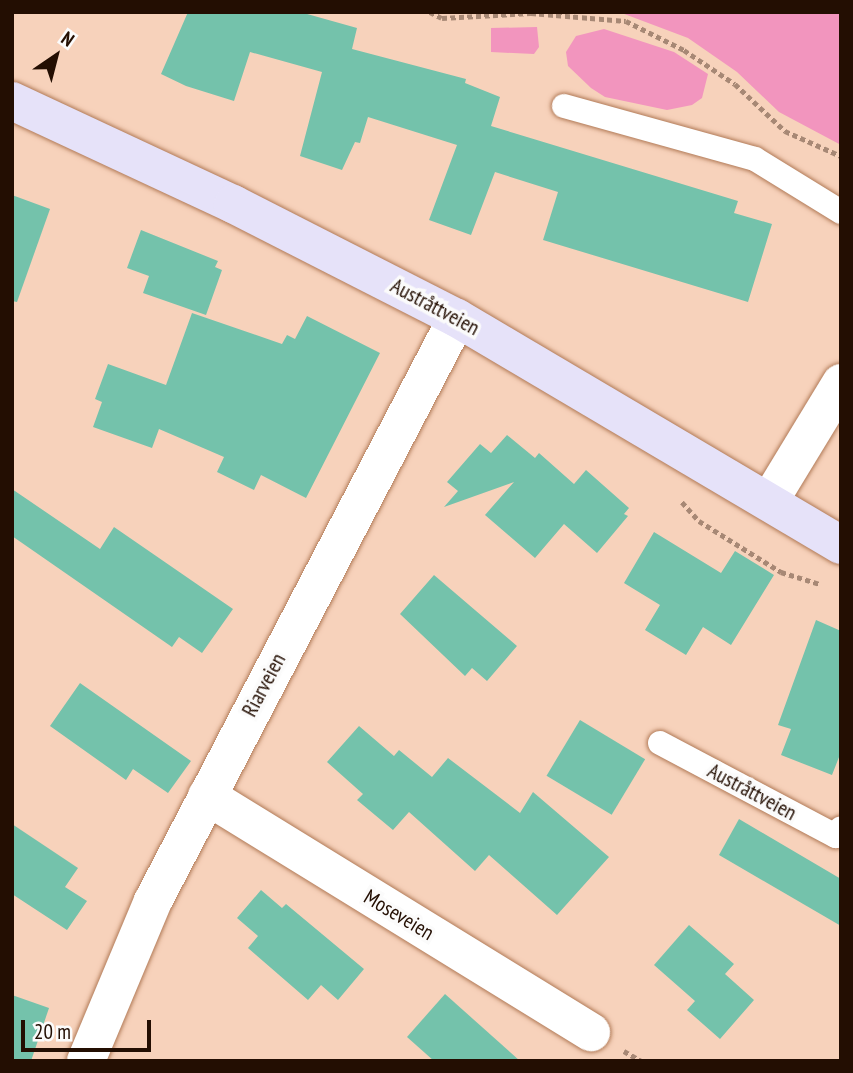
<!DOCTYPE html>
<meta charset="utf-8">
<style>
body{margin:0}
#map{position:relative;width:853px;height:1073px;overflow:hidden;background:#f7d2bb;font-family:"PT Sans Narrow",sans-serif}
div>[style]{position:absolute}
.green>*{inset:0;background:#f295be}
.building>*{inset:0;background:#74c2ab;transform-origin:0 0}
.path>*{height:4.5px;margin-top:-2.25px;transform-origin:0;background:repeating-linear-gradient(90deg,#a78875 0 5px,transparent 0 8.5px)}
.roads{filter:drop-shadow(0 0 2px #b17a57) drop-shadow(0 0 2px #b17a57)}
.lane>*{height:24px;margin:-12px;padding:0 12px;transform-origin:12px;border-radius:12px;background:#fff}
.street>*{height:38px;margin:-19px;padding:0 19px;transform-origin:19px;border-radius:19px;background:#fff}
.secondary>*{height:38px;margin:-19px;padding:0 19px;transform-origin:19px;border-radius:19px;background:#e6e2f9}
span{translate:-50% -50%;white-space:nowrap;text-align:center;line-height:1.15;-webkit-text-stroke:7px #fbfbfb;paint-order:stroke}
.street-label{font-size:21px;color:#230e02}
.frame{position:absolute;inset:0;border:14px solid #230e02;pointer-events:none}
.north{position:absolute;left:21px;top:21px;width:70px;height:70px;-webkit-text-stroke:5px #fbfbfb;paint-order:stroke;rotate:35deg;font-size:19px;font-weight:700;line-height:28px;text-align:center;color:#230e02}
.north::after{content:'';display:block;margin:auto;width:24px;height:32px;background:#230e02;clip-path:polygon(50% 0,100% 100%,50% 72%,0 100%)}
.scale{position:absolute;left:21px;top:1020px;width:130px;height:32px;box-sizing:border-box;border:4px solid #230e02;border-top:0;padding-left:9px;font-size:21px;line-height:24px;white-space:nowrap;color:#230e02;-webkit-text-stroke:5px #fbfbfb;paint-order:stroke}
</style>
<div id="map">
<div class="green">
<i style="clip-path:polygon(619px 12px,841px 12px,841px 145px,779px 112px,737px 72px,688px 38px)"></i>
<i style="clip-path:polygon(537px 27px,539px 47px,534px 54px,491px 52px,491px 28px)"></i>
<i style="clip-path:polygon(604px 29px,674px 52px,708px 74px,702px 98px,692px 105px,667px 110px,605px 97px,591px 88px,568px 66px,566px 52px,576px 36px)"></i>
</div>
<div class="building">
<i style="clip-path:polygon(188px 12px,300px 12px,357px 28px,352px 49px,466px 79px,465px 83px,500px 97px,491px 126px,738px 201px,734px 213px,772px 224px,748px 302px,543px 240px,558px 192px,495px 172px,471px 235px,429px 220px,457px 145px,368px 117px,360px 143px,355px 142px,342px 170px,300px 156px,322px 72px,250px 52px,234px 101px,186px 86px,161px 74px)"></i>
<i style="clip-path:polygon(12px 195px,50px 209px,17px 302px,12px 301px)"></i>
<i style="clip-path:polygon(141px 230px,218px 261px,215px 267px,222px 270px,206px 315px,143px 293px,149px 276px,127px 268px)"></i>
<i style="clip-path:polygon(192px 313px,282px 344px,287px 335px,295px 339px,307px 316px,380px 353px,306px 498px,261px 475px,254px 490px,217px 472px,224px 457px,159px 429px,152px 448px,93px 427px,102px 402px,95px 399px,108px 364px,166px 385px)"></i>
<i style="clip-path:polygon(507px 435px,535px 458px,539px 453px,574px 484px,586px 470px,629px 508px,624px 514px,628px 516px,597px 553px,564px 524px,535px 558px,485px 515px,514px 482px,444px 507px,458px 491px,447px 482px,480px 444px,491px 453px)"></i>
<i style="clip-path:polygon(12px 489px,100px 549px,114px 527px,233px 609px,202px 653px,179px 637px,172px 647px,12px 536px)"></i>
<i style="clip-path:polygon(654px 532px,721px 573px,735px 551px,774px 575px,731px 645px,703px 627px,686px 655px,645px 630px,660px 605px,624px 583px)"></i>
<i style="clip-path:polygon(434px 575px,517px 646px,487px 681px,472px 668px,465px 676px,400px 614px)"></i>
<i style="clip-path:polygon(816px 620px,841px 631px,841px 752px,832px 775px,781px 755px,791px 729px,778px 725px)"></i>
<i style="clip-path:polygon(80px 683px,191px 761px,168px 793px,133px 769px,126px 780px,50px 726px)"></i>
<i style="left:580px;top:720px;width:76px;height:65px;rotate:31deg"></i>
<i style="clip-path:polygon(359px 726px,394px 756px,399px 750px,432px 777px,448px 758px,520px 813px,533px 792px,609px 857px,557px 915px,489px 855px,475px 871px,409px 812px,393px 830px,357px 800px,363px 794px,327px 762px)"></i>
<i style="clip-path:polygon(739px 819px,841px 879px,841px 926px,719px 855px)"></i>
<i style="clip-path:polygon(12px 824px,78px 868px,65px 887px,87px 901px,67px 930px,12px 894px)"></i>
<i style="clip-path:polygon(261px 890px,282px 908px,286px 904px,364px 969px,338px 1000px,321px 985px,308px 1000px,248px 948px,258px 936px,237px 918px)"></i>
<i style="clip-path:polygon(689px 925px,734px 964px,725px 974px,754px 1000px,720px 1039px,687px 1010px,695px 1001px,654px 965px)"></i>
<i style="clip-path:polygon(445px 994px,482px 1027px,520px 1061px,434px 1061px,407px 1037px)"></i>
<i style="clip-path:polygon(12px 995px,49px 1008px,31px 1061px,12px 1061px)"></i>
</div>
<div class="path">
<i style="left:430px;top:12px;width:13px;rotate:27deg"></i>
<i style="left:442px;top:18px;width:89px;rotate:-3.2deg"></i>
<i style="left:531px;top:13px;width:95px;rotate:4.8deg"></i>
<i style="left:626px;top:21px;width:65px;rotate:26.6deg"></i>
<i style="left:684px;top:50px;width:61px;rotate:33.7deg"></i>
<i style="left:735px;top:84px;width:69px;rotate:43.2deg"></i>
<i style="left:785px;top:131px;width:61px;rotate:24.1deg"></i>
<i style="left:682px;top:502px;width:25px;rotate:48deg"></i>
<i style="left:699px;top:521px;width:97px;rotate:31.9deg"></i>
<i style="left:781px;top:572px;width:41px;rotate:17.1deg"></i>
<i style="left:624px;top:1051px;width:20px;rotate:30deg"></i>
</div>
<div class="roads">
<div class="lane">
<i style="left:564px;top:106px;width:198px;rotate:15.5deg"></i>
<i style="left:755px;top:159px;width:101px;rotate:31.6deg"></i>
<i style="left:660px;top:743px;width:199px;rotate:27.9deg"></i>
<i style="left:836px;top:836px;width:9px;rotate:-58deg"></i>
</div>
<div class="street">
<i style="left:770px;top:500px;width:137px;rotate:-58.7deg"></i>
<i style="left:207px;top:796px;width:451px;rotate:31.6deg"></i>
<i style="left:86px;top:1061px;width:173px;rotate:-67.3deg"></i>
<i style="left:153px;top:901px;width:657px;rotate:-62.46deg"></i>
</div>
<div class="secondary">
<i style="left:12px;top:101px;width:244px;rotate:25deg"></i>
<i style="left:233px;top:204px;width:251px;rotate:27deg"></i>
<i style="left:457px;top:318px;width:446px;rotate:30.6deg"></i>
</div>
</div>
<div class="street-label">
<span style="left:435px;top:307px;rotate:28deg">Austråttveien</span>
<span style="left:264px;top:685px;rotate:-62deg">Riarveien</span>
<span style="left:752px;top:792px;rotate:28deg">Austråttveien</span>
<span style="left:399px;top:915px;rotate:31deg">Moseveien</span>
</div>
<div class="frame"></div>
<div class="north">N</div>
<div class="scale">20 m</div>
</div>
